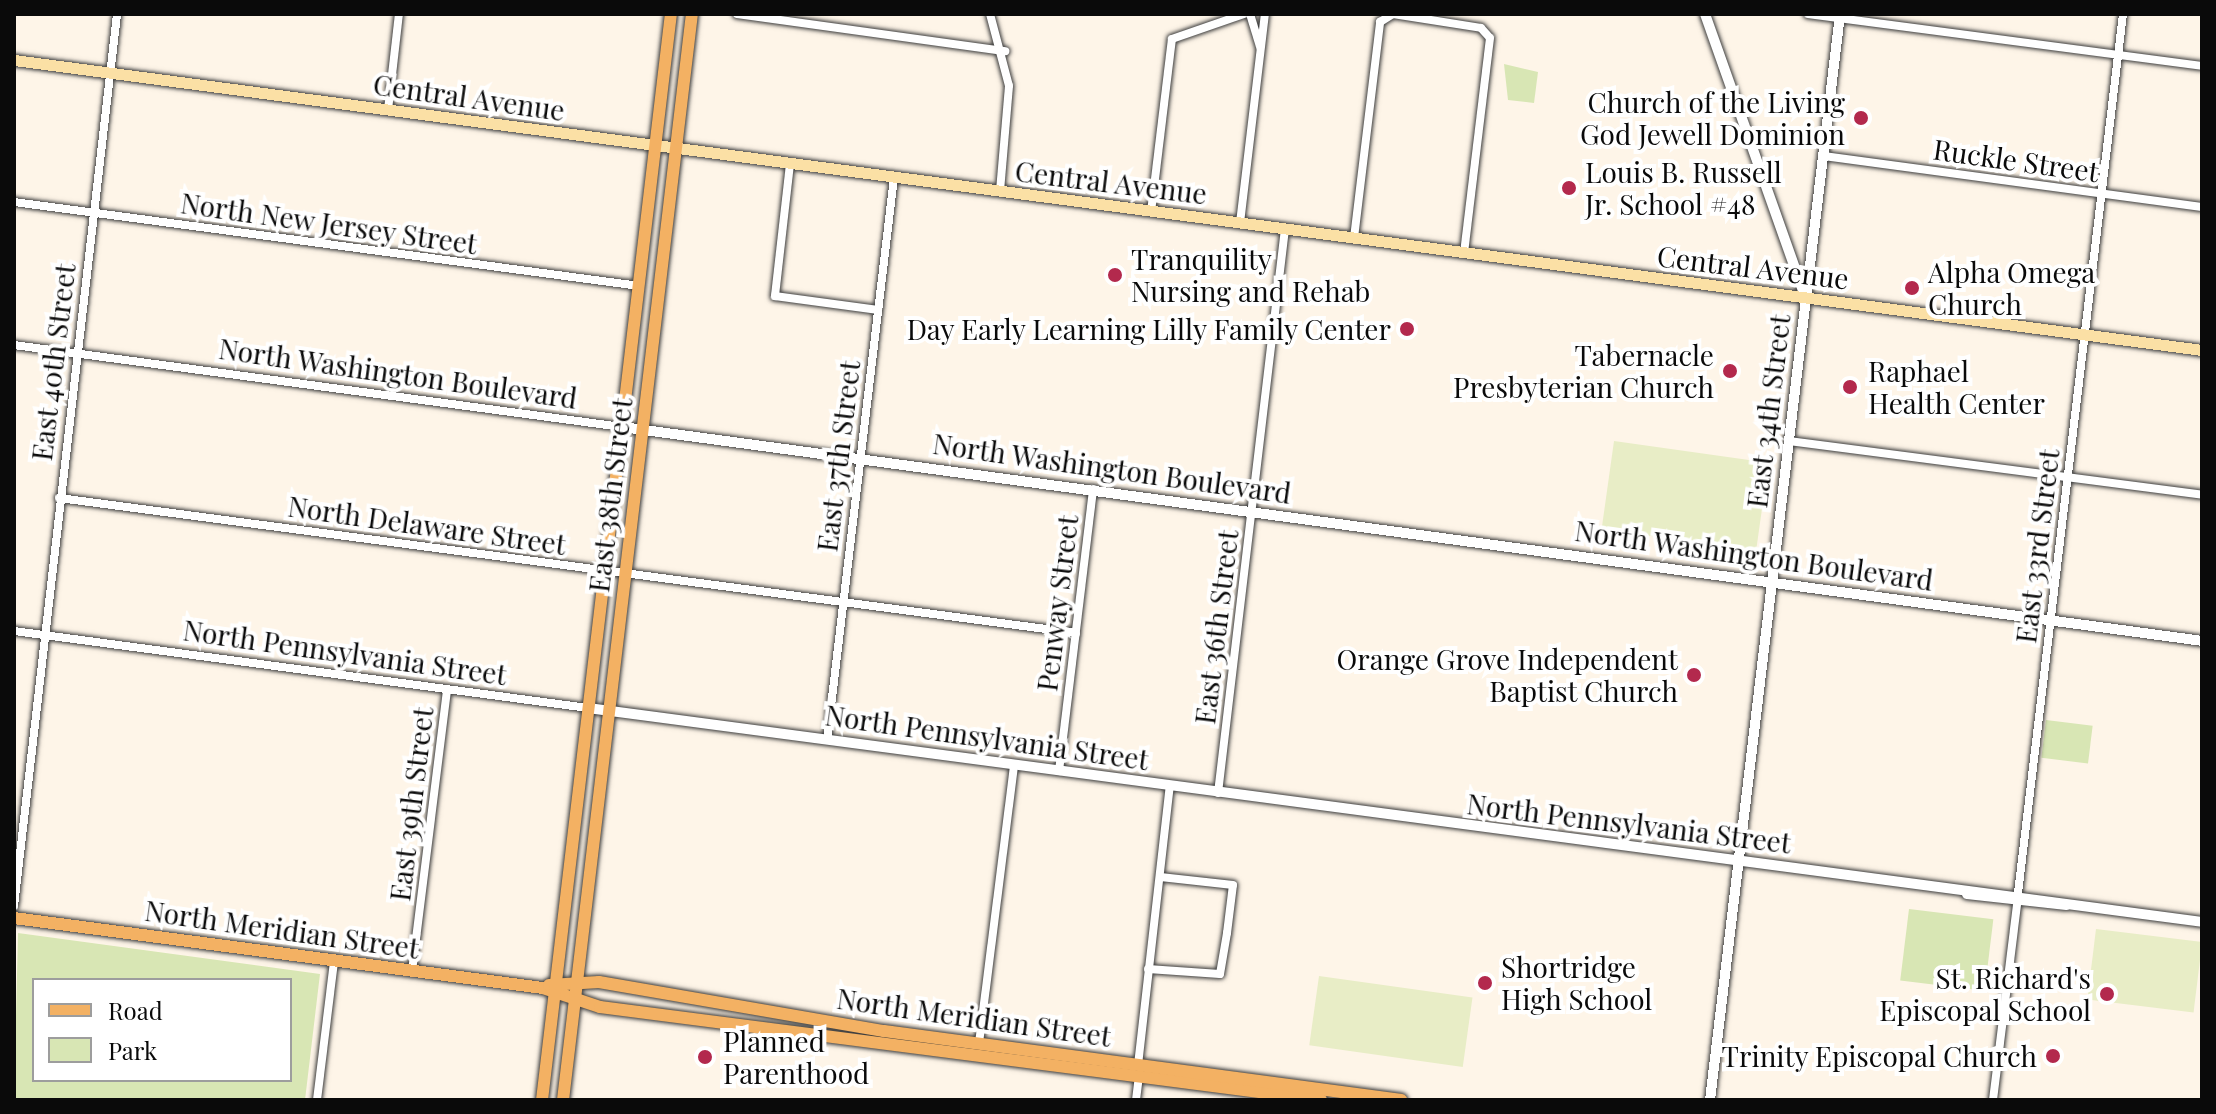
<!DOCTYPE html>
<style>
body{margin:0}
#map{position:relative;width:2216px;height:1114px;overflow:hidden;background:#fef5e8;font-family:"Playfair Display",serif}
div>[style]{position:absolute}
.green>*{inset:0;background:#d8e6b4;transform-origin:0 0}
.pitch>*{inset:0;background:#e8edc6;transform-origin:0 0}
.roads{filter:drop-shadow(0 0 2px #3d3d3d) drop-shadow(0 0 2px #3d3d3d)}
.minor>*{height:8px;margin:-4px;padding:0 4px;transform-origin:4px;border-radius:4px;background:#fff}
.tertiary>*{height:10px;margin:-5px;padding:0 5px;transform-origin:5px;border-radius:5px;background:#fff}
.secondary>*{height:11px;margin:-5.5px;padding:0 5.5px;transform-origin:5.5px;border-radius:5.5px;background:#fbe0a5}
.primary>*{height:12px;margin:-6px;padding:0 6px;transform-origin:6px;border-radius:6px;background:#f3b163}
.dots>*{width:22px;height:22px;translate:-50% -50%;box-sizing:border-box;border:4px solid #fff;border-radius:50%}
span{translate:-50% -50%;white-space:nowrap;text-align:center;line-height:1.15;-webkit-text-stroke:8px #fff;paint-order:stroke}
.street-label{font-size:28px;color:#0a0a0a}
.poi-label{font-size:28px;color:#0a0a0a}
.right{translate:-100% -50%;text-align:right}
.left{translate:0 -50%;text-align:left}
.frame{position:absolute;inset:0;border:16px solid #0a0a0a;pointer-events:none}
.legend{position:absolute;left:32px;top:978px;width:260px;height:104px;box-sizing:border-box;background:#fff;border:2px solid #9d9d9d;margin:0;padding:10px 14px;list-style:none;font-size:24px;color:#0a0a0a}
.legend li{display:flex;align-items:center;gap:16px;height:40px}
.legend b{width:40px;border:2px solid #9d9d9d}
</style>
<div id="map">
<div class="green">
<i style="clip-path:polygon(1504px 64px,1538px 72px,1534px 103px,1508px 100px)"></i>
<i style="left:2046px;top:720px;width:47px;height:38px;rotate:7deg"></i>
<i style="left:1909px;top:909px;width:85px;height:72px;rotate:7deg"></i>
<i style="clip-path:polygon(evenodd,18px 933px,320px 974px,305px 1100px,14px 1100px,18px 933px,34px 980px,290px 980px,290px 1080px,34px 1080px,34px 980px)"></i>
</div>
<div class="pitch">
<i style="left:1614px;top:441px;width:156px;height:89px;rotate:8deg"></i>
<i style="left:2096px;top:929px;width:107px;height:71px;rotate:7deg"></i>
<i style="left:1319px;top:976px;width:155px;height:70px;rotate:8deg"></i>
</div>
<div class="roads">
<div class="minor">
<i style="left:737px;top:14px;width:271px;rotate:7.9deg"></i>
<i style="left:990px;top:14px;width:74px;rotate:75.2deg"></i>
<i style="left:1009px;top:86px;width:106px;rotate:94.9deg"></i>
<i style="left:1250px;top:14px;width:34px;rotate:73deg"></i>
<i style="left:1808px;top:14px;width:397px;rotate:7.5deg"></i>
<i style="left:388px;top:110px;width:97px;rotate:-83.5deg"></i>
<i style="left:1824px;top:156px;width:381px;rotate:7.7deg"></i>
<i style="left:790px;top:164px;width:133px;rotate:96.5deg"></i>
<i style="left:775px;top:296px;width:104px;rotate:7.7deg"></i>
<i style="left:14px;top:202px;width:631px;rotate:7.65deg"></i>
<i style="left:1151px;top:212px;width:174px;rotate:-83.1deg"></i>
<i style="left:1172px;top:39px;width:76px;rotate:-19.1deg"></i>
<i style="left:1240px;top:223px;width:210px;rotate:-83.2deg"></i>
<i style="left:1354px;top:238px;width:218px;rotate:-83.1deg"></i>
<i style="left:1380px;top:22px;width:15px;rotate:-32deg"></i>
<i style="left:1393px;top:14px;width:89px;rotate:9deg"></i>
<i style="left:1481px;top:28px;width:13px;rotate:48deg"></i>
<i style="left:1490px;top:38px;width:217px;rotate:96.9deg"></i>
<i style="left:14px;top:345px;width:614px;rotate:7.68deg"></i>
<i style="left:1789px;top:441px;width:417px;rotate:7.4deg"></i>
<i style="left:59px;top:498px;width:1026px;rotate:7.56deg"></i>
<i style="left:14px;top:631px;width:579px;rotate:7.64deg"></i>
<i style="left:827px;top:740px;width:567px;rotate:-83.21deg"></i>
<i style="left:1059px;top:771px;width:284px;rotate:-83.1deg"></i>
<i style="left:1218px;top:793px;width:568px;rotate:-83.23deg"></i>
<i style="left:2018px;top:893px;width:885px;rotate:-83.19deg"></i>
<i style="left:14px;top:906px;width:898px;rotate:-83.41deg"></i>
<i style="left:1148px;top:969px;width:72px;rotate:4deg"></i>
<i style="left:1220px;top:974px;width:42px;rotate:-80.3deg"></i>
<i style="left:1227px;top:933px;width:48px;rotate:-82.9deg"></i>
<i style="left:1233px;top:885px;width:73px;rotate:-173.7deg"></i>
<i style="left:412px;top:971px;width:283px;rotate:-82.9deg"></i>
<i style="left:979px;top:1043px;width:280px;rotate:-82.8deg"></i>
<i style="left:1138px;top:1065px;width:281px;rotate:-83.5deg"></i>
<i style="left:317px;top:1100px;width:140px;rotate:-83deg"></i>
<i style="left:1136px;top:1100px;width:24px;rotate:-83deg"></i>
<i style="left:1993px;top:1100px;width:197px;rotate:-83deg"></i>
</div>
<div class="tertiary">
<i style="left:1705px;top:14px;width:300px;rotate:70.5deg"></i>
<i style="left:622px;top:427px;width:1594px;rotate:7.71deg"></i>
<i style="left:588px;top:708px;width:1628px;rotate:7.55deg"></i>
<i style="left:1967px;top:894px;width:100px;rotate:6.3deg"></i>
<i style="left:1710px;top:1100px;width:1094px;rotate:-83.17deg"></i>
</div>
<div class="secondary">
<i style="left:14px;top:60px;width:2207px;rotate:7.55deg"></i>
</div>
<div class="primary">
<i style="left:14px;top:918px;width:534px;rotate:7.54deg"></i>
<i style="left:543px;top:988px;width:60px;rotate:18.4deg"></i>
<i style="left:600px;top:1007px;width:727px;rotate:7.35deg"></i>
<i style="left:549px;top:985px;width:50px;rotate:-3.4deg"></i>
<i style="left:599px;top:982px;width:289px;rotate:9.8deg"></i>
<i style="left:884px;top:1031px;width:522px;rotate:7.6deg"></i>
<i style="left:542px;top:1100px;width:1094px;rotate:-83.23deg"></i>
<i style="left:563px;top:1100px;width:1094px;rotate:-83.23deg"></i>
</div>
</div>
<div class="dots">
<i style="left:1861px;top:118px;background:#b3294d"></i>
<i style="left:1569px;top:188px;background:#b3294d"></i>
<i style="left:1115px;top:275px;background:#b3294d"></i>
<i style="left:1912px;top:288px;background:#b3294d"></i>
<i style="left:1407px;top:329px;background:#b3294d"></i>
<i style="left:1730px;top:371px;background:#b3294d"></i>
<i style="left:1850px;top:387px;background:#b3294d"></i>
<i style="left:1694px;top:675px;background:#b3294d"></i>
<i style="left:1485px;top:983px;background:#b3294d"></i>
<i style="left:2107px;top:994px;background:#b3294d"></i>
<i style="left:2053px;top:1056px;background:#b3294d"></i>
<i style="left:705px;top:1057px;background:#b3294d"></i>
</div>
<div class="street-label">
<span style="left:469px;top:97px;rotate:8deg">Central Avenue</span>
<span style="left:2016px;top:160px;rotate:8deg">Ruckle Street</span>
<span style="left:1111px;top:182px;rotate:7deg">Central Avenue</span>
<span style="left:329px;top:223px;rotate:8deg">North New Jersey Street</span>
<span style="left:1753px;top:267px;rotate:7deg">Central Avenue</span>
<span style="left:53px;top:362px;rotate:-83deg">East 40th Street</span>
<span style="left:398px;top:373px;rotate:8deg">North Washington Boulevard</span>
<span style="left:1768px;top:411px;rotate:-83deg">East 34th Street</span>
<span style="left:838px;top:456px;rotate:-83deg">East 37th Street</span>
<span style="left:1112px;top:468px;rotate:8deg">North Washington Boulevard</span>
<span style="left:610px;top:495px;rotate:-83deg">East 38th Street</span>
<span style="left:427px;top:525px;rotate:8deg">North Delaware Street</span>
<span style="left:2037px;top:546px;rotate:-83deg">East 33rd Street</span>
<span style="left:1754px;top:555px;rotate:8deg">North Washington Boulevard</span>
<span style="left:1057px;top:603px;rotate:-83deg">Penway Street</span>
<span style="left:1216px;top:627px;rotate:-83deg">East 36th Street</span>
<span style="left:345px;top:652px;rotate:8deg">North Pennsylvania Street</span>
<span style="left:987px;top:737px;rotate:8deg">North Pennsylvania Street</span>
<span style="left:411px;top:804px;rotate:-83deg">East 39th Street</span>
<span style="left:1629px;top:823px;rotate:7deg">North Pennsylvania Street</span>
<span style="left:282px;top:929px;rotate:8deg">North Meridian Street</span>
<span style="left:974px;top:1017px;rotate:8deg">North Meridian Street</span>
</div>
<div class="poi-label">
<span class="right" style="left:1845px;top:118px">Church of the Living<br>God Jewell Dominion</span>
<span class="left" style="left:1585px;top:188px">Louis B. Russell<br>Jr. School #48</span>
<span class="left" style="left:1131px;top:275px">Tranquility<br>Nursing and Rehab</span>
<span class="left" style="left:1928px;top:288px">Alpha Omega<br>Church</span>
<span class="right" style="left:1391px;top:329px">Day Early Learning Lilly Family Center</span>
<span class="right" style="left:1714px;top:371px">Tabernacle<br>Presbyterian Church</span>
<span class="left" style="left:1868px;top:387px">Raphael<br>Health Center</span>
<span class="right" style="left:1678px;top:675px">Orange Grove Independent<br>Baptist Church</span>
<span class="left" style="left:1501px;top:983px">Shortridge<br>High School</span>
<span class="right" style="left:2091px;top:994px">St. Richard's<br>Episcopal School</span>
<span class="left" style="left:723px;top:1057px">Planned<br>Parenthood</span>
<span class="right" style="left:2037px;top:1056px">Trinity Episcopal Church</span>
</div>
<div class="frame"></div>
<ul class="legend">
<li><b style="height:10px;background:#f3b163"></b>Road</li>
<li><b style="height:22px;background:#d8e6b4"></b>Park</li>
</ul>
</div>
